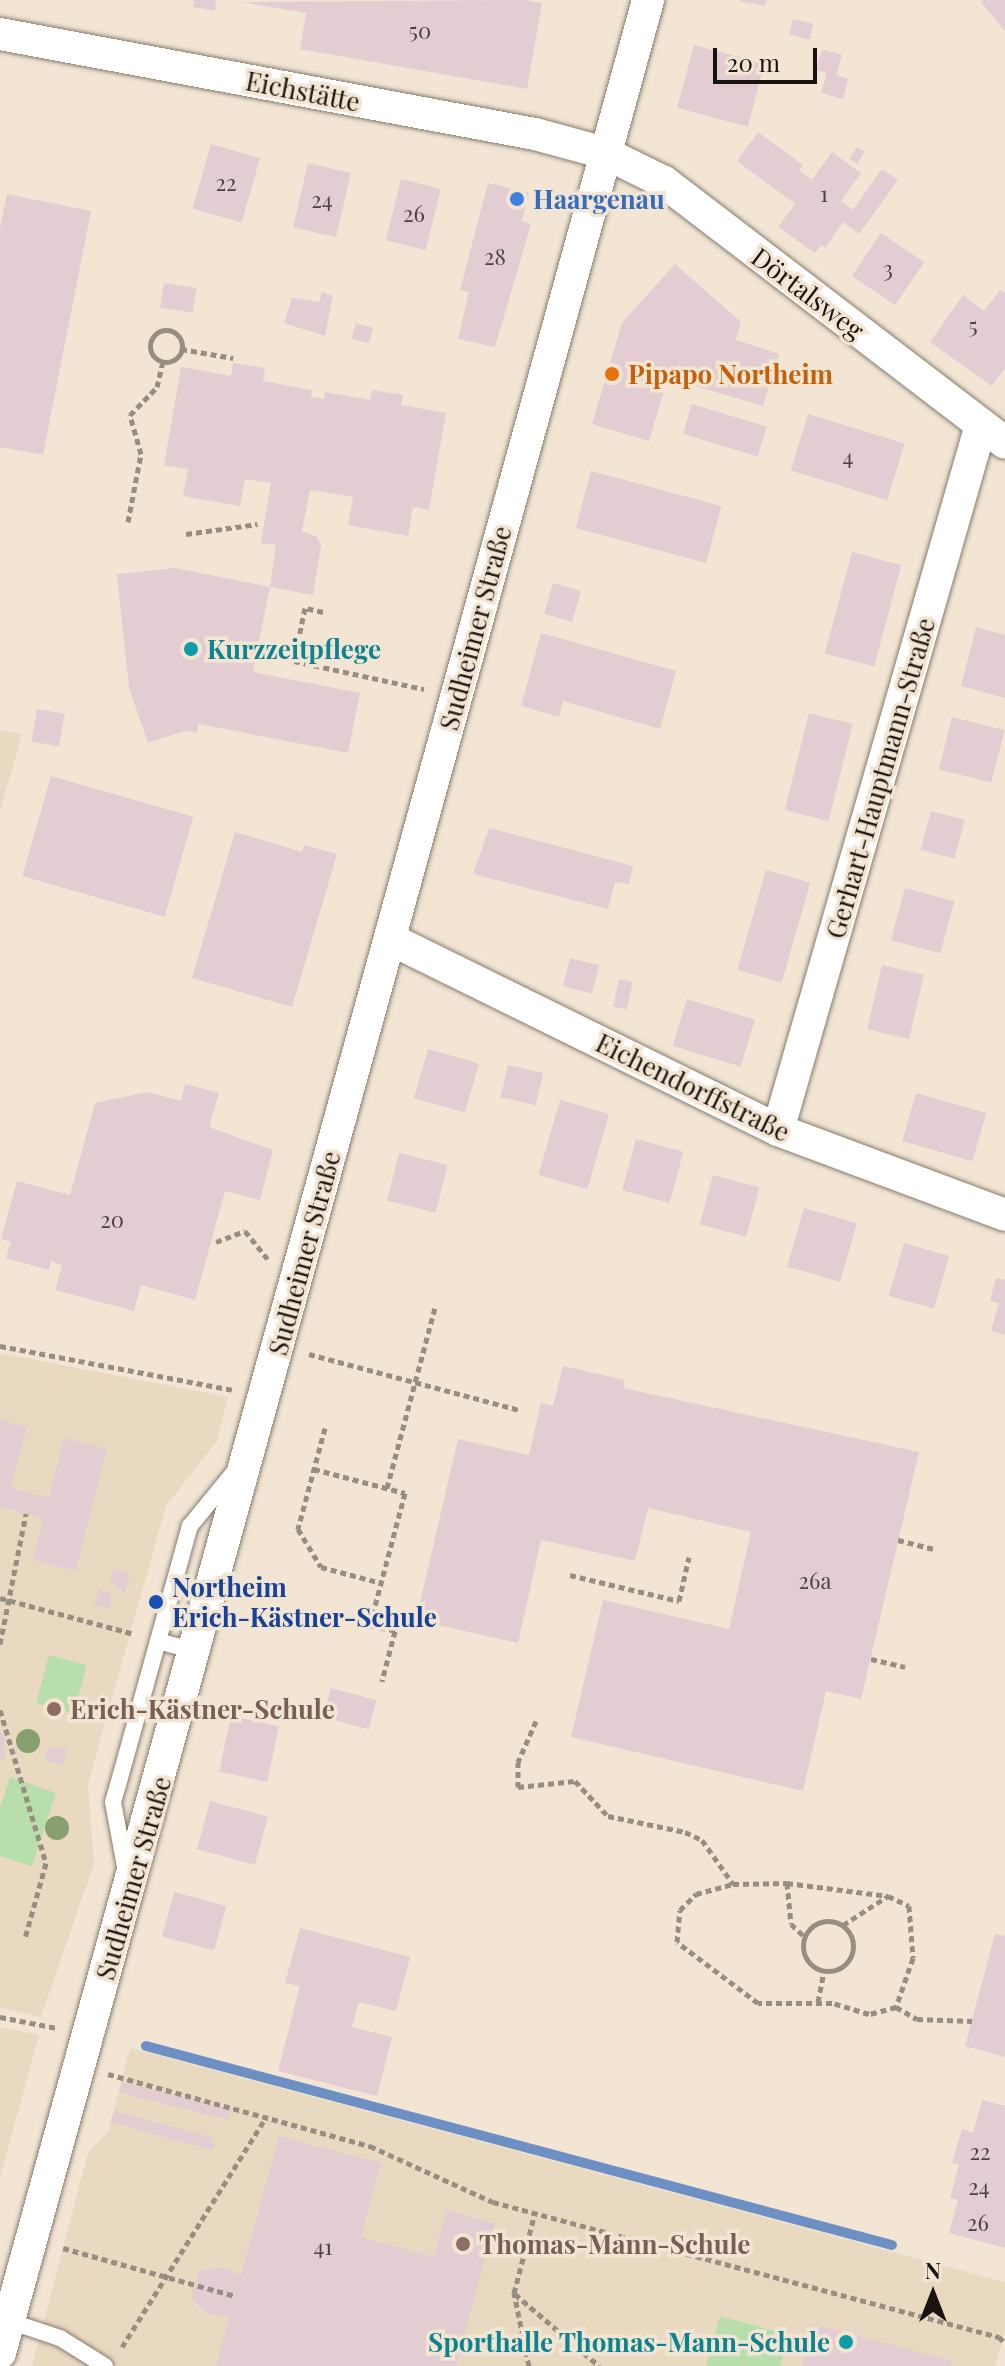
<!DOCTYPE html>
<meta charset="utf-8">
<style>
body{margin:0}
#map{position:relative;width:1005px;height:2366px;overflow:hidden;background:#f2e5d4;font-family:"Playfair Display",serif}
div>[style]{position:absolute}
.built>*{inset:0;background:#ead9c1}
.green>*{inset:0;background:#b7deab;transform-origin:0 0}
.stream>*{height:10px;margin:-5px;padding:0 5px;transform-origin:5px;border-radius:5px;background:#6d90c4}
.building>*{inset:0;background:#e3ccd2;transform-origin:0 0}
.path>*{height:5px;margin-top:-2.5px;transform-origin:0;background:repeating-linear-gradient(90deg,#978e82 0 6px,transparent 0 10px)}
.path>.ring{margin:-2.5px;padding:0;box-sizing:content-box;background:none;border:5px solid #978e82;border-radius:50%}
.roads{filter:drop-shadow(0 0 2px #877c6d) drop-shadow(0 0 2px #877c6d)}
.lane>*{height:16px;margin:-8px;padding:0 8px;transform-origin:8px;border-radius:8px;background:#fff}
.street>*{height:32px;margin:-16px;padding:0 16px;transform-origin:16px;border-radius:16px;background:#fff}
.trees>*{width:24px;height:24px;margin:-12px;border-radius:50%;background:#889f6f}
.dots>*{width:22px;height:22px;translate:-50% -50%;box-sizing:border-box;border:4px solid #f2e5d4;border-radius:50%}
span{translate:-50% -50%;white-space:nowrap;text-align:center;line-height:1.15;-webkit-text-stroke:7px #f2e5d4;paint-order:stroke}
.number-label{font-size:22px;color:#4c4240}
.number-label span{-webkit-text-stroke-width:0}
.street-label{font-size:26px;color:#19140f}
.shop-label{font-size:26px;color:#366cbe;font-weight:700}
.left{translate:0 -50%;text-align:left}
.food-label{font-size:26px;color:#c56008;font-weight:700}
.culture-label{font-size:26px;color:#0d838f;font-weight:700}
.right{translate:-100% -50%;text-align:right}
.transit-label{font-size:26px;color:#164399;font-weight:700}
.education-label{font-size:26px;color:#785e54;font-weight:700}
.north{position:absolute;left:893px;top:2254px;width:80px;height:80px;-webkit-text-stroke:6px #f2e5d4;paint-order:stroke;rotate:0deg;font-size:22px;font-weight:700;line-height:32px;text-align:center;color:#19140f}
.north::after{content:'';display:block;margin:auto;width:28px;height:36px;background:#19140f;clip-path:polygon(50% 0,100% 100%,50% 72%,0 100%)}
.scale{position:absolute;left:713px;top:48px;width:104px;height:36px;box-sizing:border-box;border:4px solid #19140f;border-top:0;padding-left:10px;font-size:24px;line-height:28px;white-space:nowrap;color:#19140f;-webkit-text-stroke:6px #f2e5d4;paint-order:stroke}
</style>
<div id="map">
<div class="built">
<i style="clip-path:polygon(0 730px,22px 734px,0 812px)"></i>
<i style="clip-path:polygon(0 1353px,228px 1397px,217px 1441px,166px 1506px,88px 1784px,94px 1864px,41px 2017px,0 2008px)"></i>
<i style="clip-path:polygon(0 2027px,39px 2035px,0 2178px)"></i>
<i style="clip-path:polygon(130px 2048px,1005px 2282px,1005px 2330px,995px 2366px,32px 2366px,88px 2153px,108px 2132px)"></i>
</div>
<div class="green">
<i style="left:49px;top:1655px;width:39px;height:50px;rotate:15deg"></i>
<i style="clip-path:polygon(10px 1777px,56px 1793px,32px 1866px,0 1856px,0 1808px)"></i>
<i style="clip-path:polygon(720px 2316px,789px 2335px,780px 2366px,706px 2366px)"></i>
</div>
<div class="stream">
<i style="left:146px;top:2046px;width:772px;rotate:14.94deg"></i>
</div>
<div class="building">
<i style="clip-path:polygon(194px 0,216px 0,215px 11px,193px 7px)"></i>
<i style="clip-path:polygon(525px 0,542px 3px,527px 89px,300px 49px,306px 13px,241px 2px)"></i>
<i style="clip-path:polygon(746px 0,767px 0,765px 6px,737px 1px)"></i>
<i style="clip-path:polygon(984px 0,1005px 0,1005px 31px,981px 2px)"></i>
<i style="left:793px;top:19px;width:21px;height:16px;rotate:14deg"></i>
<i style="left:694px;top:45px;width:73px;height:65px;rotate:15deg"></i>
<i style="clip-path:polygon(822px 49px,842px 55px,836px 75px,848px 79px,843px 99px,821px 93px,827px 73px,816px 70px)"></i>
<i style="clip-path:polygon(758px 132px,803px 165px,799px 170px,812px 180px,832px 152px,861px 173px,841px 201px,853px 210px,882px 169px,898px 180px,859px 234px,843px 222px,825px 248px,821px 245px,815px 253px,778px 227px,795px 204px,737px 161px)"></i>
<i style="left:211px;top:144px;width:51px;height:67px;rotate:16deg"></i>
<i style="left:857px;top:147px;width:9px;height:14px;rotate:32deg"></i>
<i style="left:308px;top:163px;width:44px;height:66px;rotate:13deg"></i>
<i style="left:401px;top:179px;width:41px;height:63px;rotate:14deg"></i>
<i style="clip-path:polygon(488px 183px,529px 193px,522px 221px,531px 224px,495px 347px,458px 339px,469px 292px,460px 290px)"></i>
<i style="clip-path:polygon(7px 194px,91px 211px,43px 455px,0 447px,0 229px)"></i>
<i style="left:881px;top:233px;width:52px;height:52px;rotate:34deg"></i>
<i style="clip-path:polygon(675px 264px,741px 322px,736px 340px,779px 354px,763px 406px,668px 378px,649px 441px,592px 424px,622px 323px)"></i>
<i style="left:164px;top:283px;width:33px;height:25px;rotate:9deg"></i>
<i style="clip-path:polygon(1000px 290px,1005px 293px,1005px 368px,992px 386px,930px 342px,963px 295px,984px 311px)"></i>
<i style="clip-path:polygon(322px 292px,333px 296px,325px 336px,284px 323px,292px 298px,319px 302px)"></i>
<i style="left:356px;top:323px;width:18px;height:16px;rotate:16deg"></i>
<i style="clip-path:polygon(233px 363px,265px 368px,263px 381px,312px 390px,311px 397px,324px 399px,325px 392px,370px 400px,372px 390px,403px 395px,401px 405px,446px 413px,429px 510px,413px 507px,408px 536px,348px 525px,353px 497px,310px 490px,302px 531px,317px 537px,321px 546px,313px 595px,270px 587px,253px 672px,360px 693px,348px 753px,199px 724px,197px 733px,185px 731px,148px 743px,129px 688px,117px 574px,175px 568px,270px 587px,276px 545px,261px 543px,271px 483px,245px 479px,240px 506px,183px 496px,188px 469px,164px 465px,181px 367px,231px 376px)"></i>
<i style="left:692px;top:404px;width:78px;height:31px;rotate:17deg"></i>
<i style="left:808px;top:414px;width:101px;height:59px;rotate:17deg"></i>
<i style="left:591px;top:471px;width:135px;height:59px;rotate:15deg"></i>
<i style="left:852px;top:552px;width:51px;height:105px;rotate:15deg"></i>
<i style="left:553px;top:583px;width:29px;height:32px;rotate:16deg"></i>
<i style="clip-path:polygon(976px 627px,1005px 635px,1005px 698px,961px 686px)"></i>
<i style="clip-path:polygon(541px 633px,676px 671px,660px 729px,563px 701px,559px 717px,521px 706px)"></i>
<i style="left:37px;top:709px;width:28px;height:33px;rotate:10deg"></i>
<i style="left:809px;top:713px;width:45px;height:100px;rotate:14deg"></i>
<i style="left:952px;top:717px;width:54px;height:54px;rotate:14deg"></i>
<i style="left:51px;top:776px;width:148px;height:104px;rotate:16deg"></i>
<i style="left:931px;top:811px;width:35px;height:40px;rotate:15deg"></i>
<i style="clip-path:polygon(489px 828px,633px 866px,629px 884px,615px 882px,608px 909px,473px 874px)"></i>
<i style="clip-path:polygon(235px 832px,302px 852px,304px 845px,337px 854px,292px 1007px,192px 978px)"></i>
<i style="left:766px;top:870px;width:46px;height:104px;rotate:16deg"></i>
<i style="left:905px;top:888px;width:51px;height:54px;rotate:15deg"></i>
<i style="left:570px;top:958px;width:30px;height:29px;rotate:14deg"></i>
<i style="left:882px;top:965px;width:43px;height:66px;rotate:13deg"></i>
<i style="left:619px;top:979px;width:14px;height:28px;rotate:12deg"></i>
<i style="left:687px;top:999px;width:71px;height:49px;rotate:17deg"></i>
<i style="left:428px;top:1049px;width:53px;height:51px;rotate:16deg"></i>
<i style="left:508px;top:1065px;width:36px;height:33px;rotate:13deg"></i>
<i style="clip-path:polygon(185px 1084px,219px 1093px,209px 1127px,273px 1150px,260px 1200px,225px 1191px,195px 1300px,141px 1285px,134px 1311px,55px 1290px,62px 1265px,51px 1261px,49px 1270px,6px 1258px,11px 1242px,1px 1239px,17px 1181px,70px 1195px,95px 1103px,148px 1092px,181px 1101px)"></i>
<i style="left:916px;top:1093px;width:73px;height:50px;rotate:16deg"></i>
<i style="left:560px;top:1100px;width:51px;height:78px;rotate:16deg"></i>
<i style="left:636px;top:1139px;width:49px;height:53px;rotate:15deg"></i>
<i style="left:399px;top:1153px;width:50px;height:49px;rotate:14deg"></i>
<i style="left:713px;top:1175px;width:48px;height:51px;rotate:15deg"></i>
<i style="left:804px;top:1208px;width:55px;height:61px;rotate:16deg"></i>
<i style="left:904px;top:1243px;width:47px;height:55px;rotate:16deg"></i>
<i style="clip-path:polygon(996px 1278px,1005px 1280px,1005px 1335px,991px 1331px,999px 1303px,990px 1301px)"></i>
<i style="clip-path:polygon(563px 1366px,625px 1380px,623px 1388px,919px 1452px,861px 1699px,826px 1691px,803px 1791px,571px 1737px,603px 1600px,729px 1629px,751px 1532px,648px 1508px,635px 1561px,541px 1540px,518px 1643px,416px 1620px,458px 1439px,529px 1455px,541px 1403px,553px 1406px)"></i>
<i style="clip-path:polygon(0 1420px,27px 1427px,11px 1488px,49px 1498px,64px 1438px,107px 1449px,76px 1571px,33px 1560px,43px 1518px,0 1507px)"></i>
<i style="clip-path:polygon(114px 1568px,130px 1575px,125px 1593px,110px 1581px)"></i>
<i style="clip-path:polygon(99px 1589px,111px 1594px,111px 1609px,94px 1605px)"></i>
<i style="left:331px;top:1688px;width:47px;height:30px;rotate:15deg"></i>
<i style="left:231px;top:1716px;width:49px;height:57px;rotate:12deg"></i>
<i style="clip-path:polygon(0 1732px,4px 1735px,5px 1761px,0 1757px)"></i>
<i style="clip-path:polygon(48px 1747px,67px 1747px,63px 1765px,45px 1760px)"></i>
<i style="left:210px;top:1801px;width:60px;height:50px;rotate:15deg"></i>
<i style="left:174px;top:1892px;width:54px;height:46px;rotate:15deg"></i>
<i style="clip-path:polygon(300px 1928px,410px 1957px,396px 2011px,359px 2002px,352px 2027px,392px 2037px,377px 2096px,278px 2071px,300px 1986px,285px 1983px)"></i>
<i style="clip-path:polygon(995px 1934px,1005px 1936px,1005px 2057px,965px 2046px)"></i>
<i style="left:122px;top:2082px;width:113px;height:11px;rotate:14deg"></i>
<i style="clip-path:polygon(982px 2100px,1005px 2106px,1005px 2248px,949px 2233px,958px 2200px,950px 2198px,959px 2164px,952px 2163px,962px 2129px,973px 2133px)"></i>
<i style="left:114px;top:2111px;width:105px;height:12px;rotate:15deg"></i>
<i style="clip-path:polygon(279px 2136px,381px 2163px,361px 2237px,434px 2257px,446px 2210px,495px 2223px,456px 2366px,216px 2366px,229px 2317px,209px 2314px,191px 2299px,199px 2271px,222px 2268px,241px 2275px)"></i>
<i style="clip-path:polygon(813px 2324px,953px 2361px,951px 2366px,802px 2366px)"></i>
</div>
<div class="path">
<i class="ring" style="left:150px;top:330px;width:27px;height:27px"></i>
<i style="left:181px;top:349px;width:53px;rotate:9.8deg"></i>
<i style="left:128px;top:522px;width:69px;rotate:-79.2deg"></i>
<i style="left:141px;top:454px;width:41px;rotate:-105.8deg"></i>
<i style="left:130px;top:415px;width:39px;rotate:-46deg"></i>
<i style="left:157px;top:387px;width:27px;rotate:-77deg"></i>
<i style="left:186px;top:534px;width:72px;rotate:-8deg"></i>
<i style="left:323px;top:612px;width:18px;rotate:-167deg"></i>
<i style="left:305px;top:608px;width:54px;rotate:101.7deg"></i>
<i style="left:294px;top:661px;width:133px;rotate:12.2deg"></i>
<i style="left:216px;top:1242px;width:31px;rotate:-21deg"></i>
<i style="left:245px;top:1231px;width:36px;rotate:51deg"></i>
<i style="left:0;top:1346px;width:236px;rotate:10.7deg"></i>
<i style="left:309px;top:1354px;width:218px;rotate:14.9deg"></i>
<i style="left:325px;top:1428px;width:105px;rotate:105deg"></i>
<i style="left:298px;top:1529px;width:44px;rotate:58.8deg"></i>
<i style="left:321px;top:1567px;width:62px;rotate:14.9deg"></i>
<i style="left:314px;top:1469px;width:94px;rotate:14.8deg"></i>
<i style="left:405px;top:1493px;width:137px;rotate:104.9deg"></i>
<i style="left:370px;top:1625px;width:26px;rotate:13deg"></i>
<i style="left:395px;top:1631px;width:52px;rotate:104.6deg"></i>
<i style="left:387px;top:1488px;width:186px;rotate:-75.1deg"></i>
<i style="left:898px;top:1540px;width:37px;rotate:14deg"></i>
<i style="left:570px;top:1575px;width:112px;rotate:13.4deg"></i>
<i style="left:679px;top:1601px;width:45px;rotate:-77.2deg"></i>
<i style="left:0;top:1598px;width:139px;rotate:15deg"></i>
<i style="left:0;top:1644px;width:133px;rotate:-78.7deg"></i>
<i style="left:871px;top:1659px;width:35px;rotate:13deg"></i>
<i style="left:0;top:1710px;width:160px;rotate:73.3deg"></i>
<i style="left:46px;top:1863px;width:78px;rotate:105.6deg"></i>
<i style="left:536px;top:1721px;width:45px;rotate:113.7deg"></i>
<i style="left:518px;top:1762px;width:25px;rotate:90deg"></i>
<i style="left:518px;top:1787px;width:57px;rotate:-6deg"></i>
<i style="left:575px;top:1781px;width:48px;rotate:46.7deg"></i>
<i style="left:608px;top:1816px;width:79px;rotate:11.7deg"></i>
<i style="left:685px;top:1832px;width:19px;rotate:25deg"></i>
<i style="left:702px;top:1840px;width:54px;rotate:54.8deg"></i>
<i style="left:787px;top:1883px;width:102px;rotate:7.3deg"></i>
<i style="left:888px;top:1896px;width:23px;rotate:25deg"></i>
<i style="left:909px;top:1906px;width:52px;rotate:85.6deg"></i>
<i style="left:913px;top:1958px;width:52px;rotate:109.1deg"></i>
<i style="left:896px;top:2007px;width:28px;rotate:165deg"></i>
<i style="left:869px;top:2014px;width:39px;rotate:-163deg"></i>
<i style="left:832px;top:2003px;width:74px;rotate:180deg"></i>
<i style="left:758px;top:2003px;width:101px;rotate:-143deg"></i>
<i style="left:677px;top:1942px;width:32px;rotate:-85deg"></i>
<i style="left:680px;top:1910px;width:23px;rotate:-45deg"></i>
<i style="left:696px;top:1894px;width:38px;rotate:-15deg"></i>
<i style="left:733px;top:1884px;width:54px;rotate:-1.1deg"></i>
<i style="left:787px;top:1883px;width:41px;rotate:84.4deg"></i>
<i style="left:791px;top:1924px;width:19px;rotate:43deg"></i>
<i class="ring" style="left:803px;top:1921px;width:45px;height:45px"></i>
<i style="left:843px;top:1925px;width:54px;rotate:-32.8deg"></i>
<i style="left:818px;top:2002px;width:31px;rotate:-79deg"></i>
<i style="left:896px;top:2007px;width:24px;rotate:30deg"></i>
<i style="left:917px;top:2019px;width:55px;rotate:2.1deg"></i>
<i style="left:0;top:2017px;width:58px;rotate:10.9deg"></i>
<i style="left:108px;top:2074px;width:272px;rotate:15.4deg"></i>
<i style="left:370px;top:2146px;width:135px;rotate:24.5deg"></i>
<i style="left:493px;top:2202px;width:524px;rotate:14.94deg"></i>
<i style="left:999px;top:2337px;width:8px;rotate:45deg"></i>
<i style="left:63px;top:2248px;width:179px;rotate:15.6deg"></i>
<i style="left:515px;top:2294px;width:111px;rotate:40.6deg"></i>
<i style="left:122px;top:2347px;width:271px;rotate:-57.9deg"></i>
<i style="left:529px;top:2366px;width:75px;rotate:-101.6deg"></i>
<i style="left:514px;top:2293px;width:83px;rotate:-75.3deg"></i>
</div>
<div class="roads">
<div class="lane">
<i style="left:158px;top:1641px;width:38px;rotate:15deg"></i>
<i style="left:126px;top:1872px;width:71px;rotate:-100.5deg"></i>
<i style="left:113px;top:1802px;width:18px;rotate:-74deg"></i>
<i style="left:118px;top:1785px;width:269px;rotate:-74.5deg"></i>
<i style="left:190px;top:1526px;width:71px;rotate:-50.7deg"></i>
<i style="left:9px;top:2321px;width:54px;rotate:18.4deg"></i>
<i style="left:60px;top:2338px;width:53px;rotate:31.9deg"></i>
</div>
<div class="street">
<i style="left:0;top:34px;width:544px;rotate:10.59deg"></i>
<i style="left:535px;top:134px;width:73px;rotate:15.2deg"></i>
<i style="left:605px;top:153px;width:66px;rotate:26.2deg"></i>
<i style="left:664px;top:182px;width:429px;rotate:37.4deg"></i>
<i style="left:390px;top:939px;width:432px;rotate:26.2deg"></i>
<i style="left:778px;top:1130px;width:242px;rotate:20.5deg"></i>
<i style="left:778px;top:1130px;width:734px;rotate:-73.94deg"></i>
<i style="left:0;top:2353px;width:2441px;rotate:-74.6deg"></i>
</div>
</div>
<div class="trees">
<i style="left:28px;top:1741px"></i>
<i style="left:57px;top:1828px"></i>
</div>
<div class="dots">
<i style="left:517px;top:199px;background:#3f7fe0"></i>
<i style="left:612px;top:374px;background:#e8710a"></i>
<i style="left:191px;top:649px;background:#0f9aa8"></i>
<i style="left:156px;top:1602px;background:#1a4fb4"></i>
<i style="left:54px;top:1709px;background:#8d6e63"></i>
<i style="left:463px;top:2244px;background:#8d6e63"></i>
<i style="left:846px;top:2342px;background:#0f9aa8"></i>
</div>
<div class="number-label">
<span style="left:420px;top:31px">50</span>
<span style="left:226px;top:183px">22</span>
<span style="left:824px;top:194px">1</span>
<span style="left:322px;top:200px">24</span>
<span style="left:414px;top:214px">26</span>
<span style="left:495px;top:257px">28</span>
<span style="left:888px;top:269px">3</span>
<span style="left:973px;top:326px">5</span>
<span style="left:848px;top:457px">4</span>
<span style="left:112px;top:1220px">20</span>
<span style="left:815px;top:1581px">26a</span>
<span style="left:980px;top:2152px">22</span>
<span style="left:979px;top:2187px">24</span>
<span style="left:978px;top:2223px">26</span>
<span style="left:323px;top:2247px">41</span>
</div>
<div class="street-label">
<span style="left:303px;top:91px;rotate:11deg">Eichstätte</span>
<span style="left:808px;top:293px;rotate:37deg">Dörtalsweg</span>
<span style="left:475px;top:628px;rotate:-75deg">Sudheimer Straße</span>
<span style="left:880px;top:778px;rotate:-74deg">Gerhart-Hauptmann-Straße</span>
<span style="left:693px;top:1087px;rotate:26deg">Eichendorffstraße</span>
<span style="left:304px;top:1253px;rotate:-75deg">Sudheimer Straße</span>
<span style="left:133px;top:1878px;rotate:-74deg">Sudheimer Straße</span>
</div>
<div class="shop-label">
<span class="left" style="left:533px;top:199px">Haargenau</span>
</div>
<div class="food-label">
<span class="left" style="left:628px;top:374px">Pipapo Northeim</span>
</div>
<div class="culture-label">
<span class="left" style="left:207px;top:649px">Kurzzeitpflege</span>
<span class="right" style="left:830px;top:2342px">Sporthalle Thomas-Mann-Schule</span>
</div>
<div class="transit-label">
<span class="left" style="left:172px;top:1602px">Northeim<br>Erich-Kästner-Schule</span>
</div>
<div class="education-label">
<span class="left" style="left:70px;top:1709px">Erich-Kästner-Schule</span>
<span class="left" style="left:479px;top:2244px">Thomas-Mann-Schule</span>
</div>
<div class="north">N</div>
<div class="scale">20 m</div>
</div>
